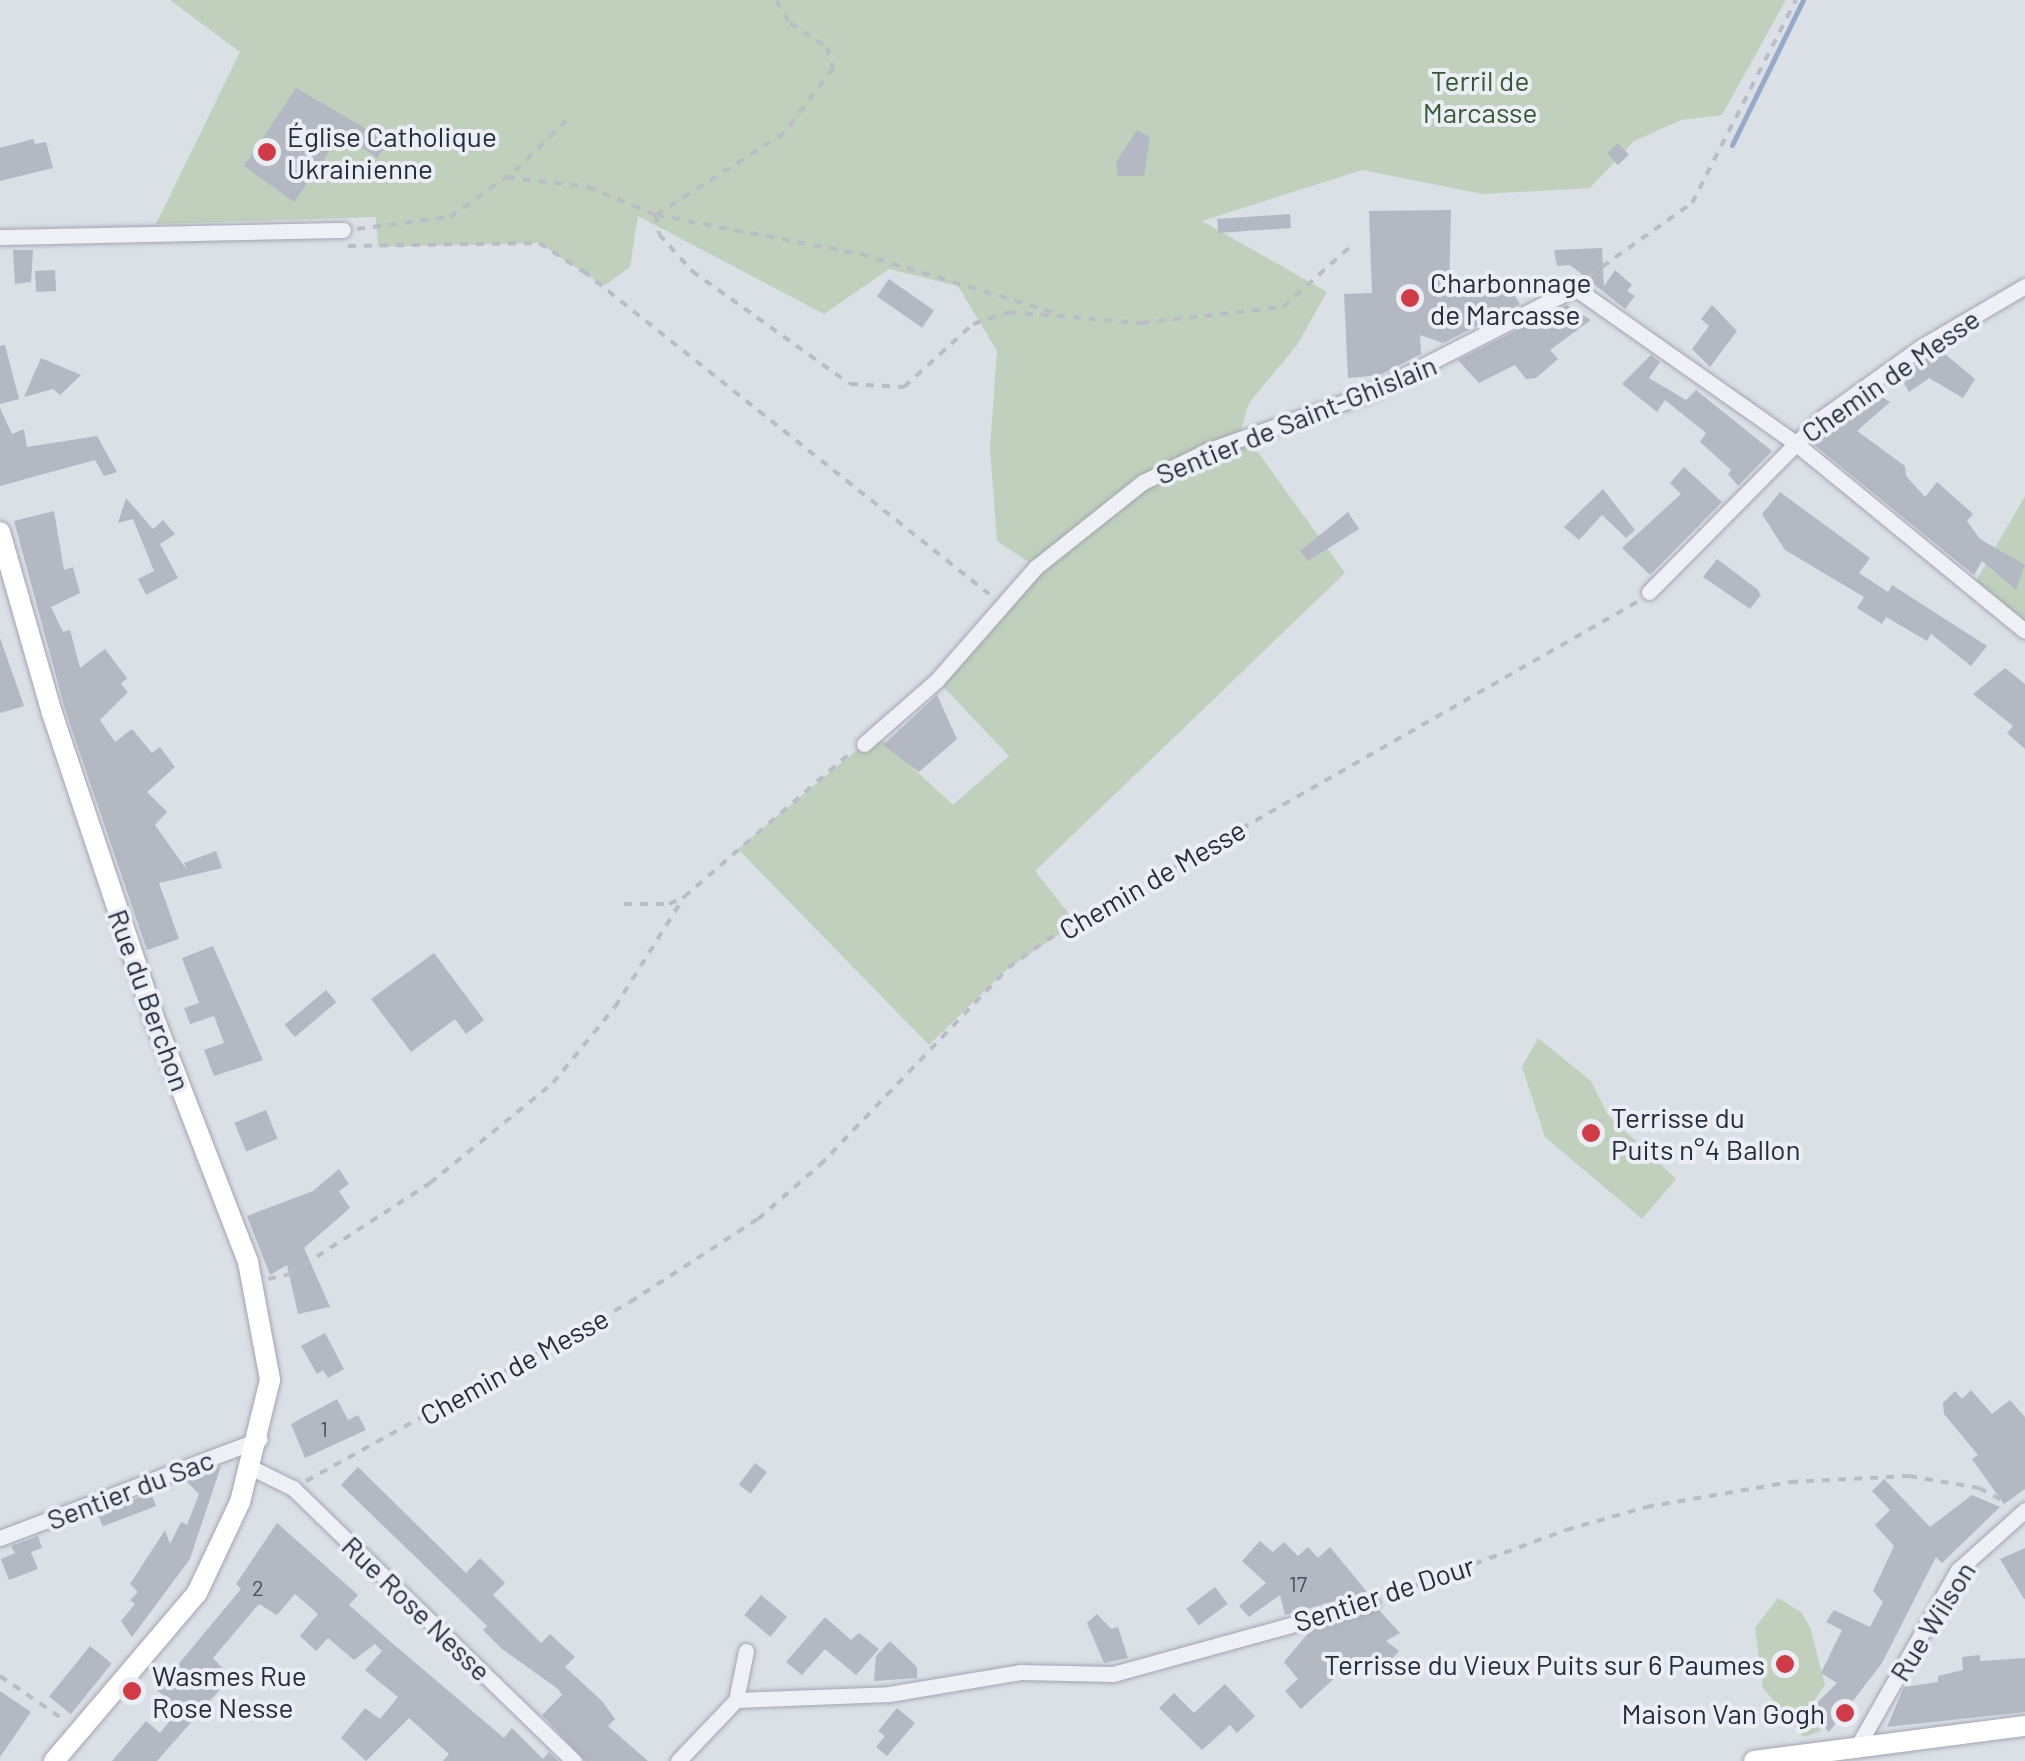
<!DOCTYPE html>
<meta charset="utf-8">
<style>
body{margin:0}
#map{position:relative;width:2025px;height:1761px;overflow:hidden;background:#dbdfe6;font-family:Barlow,sans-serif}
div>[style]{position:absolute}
.green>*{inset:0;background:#c0d0bc}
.stream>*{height:5px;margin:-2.5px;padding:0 2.5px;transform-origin:2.5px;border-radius:2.5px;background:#95aac8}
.building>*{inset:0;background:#b3b8c3;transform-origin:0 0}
.path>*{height:4px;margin-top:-2px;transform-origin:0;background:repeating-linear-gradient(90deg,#babdc5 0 8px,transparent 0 16px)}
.roads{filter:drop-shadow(0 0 2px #a1a6b0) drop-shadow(0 0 2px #a1a6b0)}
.street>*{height:15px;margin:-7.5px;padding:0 7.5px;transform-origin:7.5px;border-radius:7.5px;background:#eef0f5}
.secondary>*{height:20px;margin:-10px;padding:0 10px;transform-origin:10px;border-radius:10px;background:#fff}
.dots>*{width:28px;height:28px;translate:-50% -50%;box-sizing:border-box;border:5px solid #ebeef4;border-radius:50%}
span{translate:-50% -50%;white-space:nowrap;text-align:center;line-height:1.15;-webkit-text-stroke:8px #ebeef4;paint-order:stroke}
.number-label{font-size:22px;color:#484f5e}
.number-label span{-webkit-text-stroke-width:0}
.park-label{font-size:28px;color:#375832}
.poi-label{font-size:28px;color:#252c3c}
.left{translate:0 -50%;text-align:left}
.right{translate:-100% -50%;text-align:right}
.street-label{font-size:28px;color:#252c3c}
</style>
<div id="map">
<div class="green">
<i style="clip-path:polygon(170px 0,1786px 0,1722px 115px,1681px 120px,1634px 141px,1590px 188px,1483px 194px,1362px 170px,1202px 221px,1327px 292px,1297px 345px,1249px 403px,1238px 439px,1247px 437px,1345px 573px,1035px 871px,1076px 923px,1008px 968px,929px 1045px,738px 849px,876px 734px,953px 805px,1009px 756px,937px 680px,1036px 567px,997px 541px,990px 448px,997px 351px,958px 286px,889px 269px,824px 314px,638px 216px,630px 267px,604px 286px,539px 243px,378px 247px,376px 217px,156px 224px,240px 52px)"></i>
<i style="clip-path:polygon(2025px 496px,2025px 632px,1972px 588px)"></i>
<i style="clip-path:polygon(1538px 1038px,1591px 1081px,1608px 1115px,1676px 1179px,1642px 1219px,1545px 1137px,1522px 1067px)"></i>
<i style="clip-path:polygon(1778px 1598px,1801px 1612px,1810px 1627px,1825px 1685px,1805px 1713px,1822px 1731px,1804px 1737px,1763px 1688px,1755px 1628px)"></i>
</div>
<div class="stream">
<i style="left:1732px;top:145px;width:161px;rotate:-63.9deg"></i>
</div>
<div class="building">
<i style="clip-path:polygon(296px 88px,389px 142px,377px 158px,342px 134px,294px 202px,244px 166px)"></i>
<i style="clip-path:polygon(1137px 130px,1150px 137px,1144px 176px,1118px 176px,1116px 162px)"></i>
<i style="clip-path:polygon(33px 139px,35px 144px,46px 142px,53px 168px,0 181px,0 148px)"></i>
<i style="left:1618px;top:143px;width:16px;height:15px;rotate:47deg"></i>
<i style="clip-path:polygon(1451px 210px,1449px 293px,1491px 294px,1507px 284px,1520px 304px,1443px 343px,1420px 335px,1421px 354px,1380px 375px,1348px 378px,1344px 294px,1372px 293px,1369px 211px)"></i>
<i style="left:1290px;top:214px;width:14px;height:73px;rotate:86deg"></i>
<i style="clip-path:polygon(1602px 248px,1604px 286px,1615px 270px,1632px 285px,1627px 291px,1635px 296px,1625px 309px,1570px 265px,1557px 266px,1554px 250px)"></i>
<i style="clip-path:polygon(13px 250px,33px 250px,31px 282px,15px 284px)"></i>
<i style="left:55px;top:270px;width:21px;height:20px;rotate:87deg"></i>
<i style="left:889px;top:279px;width:55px;height:21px;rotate:35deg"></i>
<i style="clip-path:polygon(1567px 305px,1591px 320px,1550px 350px,1558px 359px,1536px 378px,1526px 379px,1515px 365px,1479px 383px,1458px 360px)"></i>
<i style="clip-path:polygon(1712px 305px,1737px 331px,1710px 367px,1692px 349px,1709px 326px,1701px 319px)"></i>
<i style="clip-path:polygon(5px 345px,19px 399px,0 404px,0 346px)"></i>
<i style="clip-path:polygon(1939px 349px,1975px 379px,1963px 398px,1929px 378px,1909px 392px,1900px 377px)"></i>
<i style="clip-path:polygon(1651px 355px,1660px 362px,1649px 378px,1686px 400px,1696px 390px,1772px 451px,1738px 486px,1728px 474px,1731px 470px,1700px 442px,1706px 433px,1665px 400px,1657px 412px,1622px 384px)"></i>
<i style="clip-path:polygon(41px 358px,81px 375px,60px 395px,53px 389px,24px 397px)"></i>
<i style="clip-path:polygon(1876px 393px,1890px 402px,1857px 431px,1905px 466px,1906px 476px,1925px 497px,1937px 482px,1973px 514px,1967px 521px,1980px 539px,2025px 565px,2016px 590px,1982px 561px,1974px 575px,1812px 443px)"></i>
<i style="clip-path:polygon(0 408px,12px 434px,24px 429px,27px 447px,97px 436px,117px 472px,104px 476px,95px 460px,0 486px)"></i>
<i style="clip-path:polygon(1684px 467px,1722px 502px,1650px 575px,1622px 548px,1681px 494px,1670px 483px)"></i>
<i style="clip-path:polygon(1603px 489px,1635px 530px,1626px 538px,1602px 515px,1579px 540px,1564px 527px)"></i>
<i style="clip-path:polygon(1780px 492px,1870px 558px,1859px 573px,1888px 592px,1892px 585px,1987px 646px,1971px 666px,1931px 634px,1927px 641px,1886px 617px,1882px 624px,1857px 608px,1864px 597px,1785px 550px,1762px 514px)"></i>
<i style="clip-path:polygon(126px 498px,153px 529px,163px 520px,175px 534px,160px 544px,178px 578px,146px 595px,138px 579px,154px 571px,133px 519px,118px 523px)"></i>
<i style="clip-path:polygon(54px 511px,64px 570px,73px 567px,80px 593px,51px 607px,63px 632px,70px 630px,80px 668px,105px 649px,127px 678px,121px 684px,128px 692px,100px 720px,115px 742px,132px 729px,152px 753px,160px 747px,175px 767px,147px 792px,167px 812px,155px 825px,187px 870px,184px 863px,216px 851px,222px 868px,159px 883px,179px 939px,147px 950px,65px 709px,14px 521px)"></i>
<i style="clip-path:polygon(1348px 512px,1359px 529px,1308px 561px,1300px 551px)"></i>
<i style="clip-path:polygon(1717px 559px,1757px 589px,1761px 595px,1750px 609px,1703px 577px)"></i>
<i style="clip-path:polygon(0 638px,24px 706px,0 713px)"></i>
<i style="clip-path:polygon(2005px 668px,2025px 684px,2025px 749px,2007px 733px,2013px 726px,1973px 694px)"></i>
<i style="clip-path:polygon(937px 695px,957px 739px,919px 772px,883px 745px)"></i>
<i style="clip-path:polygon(213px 946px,263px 1060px,214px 1076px,204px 1050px,224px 1043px,214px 1016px,190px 1024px,184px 1008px,199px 1003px,182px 958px)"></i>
<i style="clip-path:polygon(434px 953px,484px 1020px,466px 1034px,455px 1019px,411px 1052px,371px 999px)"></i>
<i style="left:326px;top:990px;width:16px;height:54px;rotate:50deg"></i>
<i style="left:266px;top:1110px;width:31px;height:34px;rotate:68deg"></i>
<i style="clip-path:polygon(339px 1169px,349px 1184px,339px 1191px,350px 1208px,304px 1248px,330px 1307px,298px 1314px,287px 1265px,270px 1275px,247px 1216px,313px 1191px)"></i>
<i style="clip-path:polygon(325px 1333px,344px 1369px,328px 1378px,323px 1370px,317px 1374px,301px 1346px)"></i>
<i style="clip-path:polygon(1971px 1390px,1992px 1414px,2010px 1400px,2025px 1417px,2025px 1489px,2004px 1504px,1972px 1459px,1978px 1455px,1944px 1414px,1943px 1403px,1955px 1391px,1962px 1399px)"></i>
<i style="clip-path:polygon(337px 1399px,348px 1420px,358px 1415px,366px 1430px,305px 1458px,291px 1424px)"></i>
<i style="left:755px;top:1463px;width:15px;height:27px;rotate:37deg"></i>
<i style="clip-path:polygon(221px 1466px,190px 1559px,132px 1637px,121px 1621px,135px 1604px,130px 1600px,138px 1592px,130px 1584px,165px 1530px,170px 1544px,181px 1522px,187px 1525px,199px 1494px,185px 1480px)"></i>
<i style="clip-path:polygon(358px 1467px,466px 1573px,480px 1558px,505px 1583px,493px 1595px,541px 1643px,550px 1634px,575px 1657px,565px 1667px,602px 1701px,615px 1719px,608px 1726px,648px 1761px,585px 1761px,542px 1715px,562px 1695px,558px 1689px,502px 1649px,483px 1630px,487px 1626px,341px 1485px)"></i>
<i style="clip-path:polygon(1884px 1479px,1930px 1527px,1972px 1495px,2000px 1507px,1942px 1563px,1936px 1557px,1882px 1663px,1829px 1732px,1809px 1711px,1837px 1683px,1821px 1673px,1842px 1630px,1826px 1622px,1834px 1610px,1870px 1627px,1883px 1602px,1873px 1591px,1894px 1546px,1875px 1525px,1890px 1510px,1872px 1491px)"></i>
<i style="left:151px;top:1493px;width:14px;height:57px;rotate:69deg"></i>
<i style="clip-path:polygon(277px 1523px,358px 1595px,349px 1605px,392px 1643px,504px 1738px,512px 1728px,543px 1759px,549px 1752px,558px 1761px,443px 1761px,449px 1754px,409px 1718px,366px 1761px,341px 1738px,365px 1708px,380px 1719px,398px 1697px,365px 1670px,382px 1651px,375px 1644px,354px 1660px,328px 1638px,316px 1651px,300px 1636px,318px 1614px,295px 1594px,277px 1615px,259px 1604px,213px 1658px,231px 1677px,157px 1761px,112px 1761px,146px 1721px,160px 1733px,179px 1709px,157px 1690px,241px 1589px,236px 1584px)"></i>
<i style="clip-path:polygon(38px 1536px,42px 1548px,31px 1552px,38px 1569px,9px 1580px,1px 1559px,15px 1553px,11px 1546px)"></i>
<i style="clip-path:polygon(1260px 1541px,1273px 1552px,1284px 1542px,1298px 1556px,1308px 1547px,1318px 1558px,1330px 1547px,1367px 1592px,1285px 1615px,1280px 1595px,1249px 1617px,1239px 1606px,1266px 1583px,1242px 1561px)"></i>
<i style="clip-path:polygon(2025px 1548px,2025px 1599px,2024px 1599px,2000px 1559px)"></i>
<i style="left:1215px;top:1587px;width:21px;height:36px;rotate:53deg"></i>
<i style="left:761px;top:1595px;width:34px;height:26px;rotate:40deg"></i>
<i style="clip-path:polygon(1379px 1610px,1400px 1633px,1386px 1641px,1399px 1651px,1382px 1670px,1369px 1665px,1362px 1670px,1353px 1661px,1301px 1709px,1285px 1691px,1298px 1679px,1284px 1662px,1310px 1631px)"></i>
<i style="clip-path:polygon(1097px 1614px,1111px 1629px,1118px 1627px,1128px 1658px,1104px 1663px,1087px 1623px)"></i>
<i style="clip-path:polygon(825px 1617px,851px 1640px,859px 1633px,879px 1649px,856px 1675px,825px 1649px,802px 1675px,786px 1662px)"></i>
<i style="clip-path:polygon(890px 1641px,917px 1667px,917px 1678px,874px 1681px,876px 1656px)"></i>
<i style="left:90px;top:1646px;width:28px;height:65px;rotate:39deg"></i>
<i style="clip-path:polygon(1980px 1655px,1980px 1661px,2025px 1658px,2025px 1712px,1887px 1727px,1904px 1687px,1938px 1682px,1938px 1676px,1963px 1670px,1962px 1657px)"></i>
<i style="clip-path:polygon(1225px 1684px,1255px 1716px,1237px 1733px,1230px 1725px,1202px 1750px,1159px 1708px,1174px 1693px,1194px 1713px)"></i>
<i style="clip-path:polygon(0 1691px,31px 1712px,0 1757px)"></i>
<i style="clip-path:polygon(897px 1708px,915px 1723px,887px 1756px,876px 1747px,885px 1736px,878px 1731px)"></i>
</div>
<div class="path">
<i style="left:776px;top:0;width:27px;rotate:59deg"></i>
<i style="left:790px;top:23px;width:44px;rotate:33deg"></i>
<i style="left:827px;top:47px;width:22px;rotate:74deg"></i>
<i style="left:833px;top:68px;width:81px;rotate:127deg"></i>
<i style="left:784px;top:133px;width:152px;rotate:147.4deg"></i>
<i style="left:656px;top:215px;width:19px;rotate:81deg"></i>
<i style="left:659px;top:234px;width:50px;rotate:48.3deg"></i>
<i style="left:692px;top:271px;width:194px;rotate:35.6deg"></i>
<i style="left:850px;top:384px;width:54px;rotate:3.2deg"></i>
<i style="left:904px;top:387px;width:93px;rotate:-42.4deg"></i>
<i style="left:973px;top:324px;width:38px;rotate:-18deg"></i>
<i style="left:1009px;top:312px;width:132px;rotate:4.8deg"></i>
<i style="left:1141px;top:323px;width:143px;rotate:-6.4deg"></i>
<i style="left:1283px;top:307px;width:91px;rotate:-41.9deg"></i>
<i style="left:507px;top:177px;width:82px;rotate:7deg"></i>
<i style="left:588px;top:187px;width:74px;rotate:22.4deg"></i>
<i style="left:656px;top:215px;width:209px;rotate:10.8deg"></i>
<i style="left:861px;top:254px;width:206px;rotate:16.9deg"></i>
<i style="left:357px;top:229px;width:94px;rotate:-7.4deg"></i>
<i style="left:450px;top:217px;width:80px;rotate:-35.3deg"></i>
<i style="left:515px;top:171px;width:76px;rotate:-44.5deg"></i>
<i style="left:348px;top:246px;width:191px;rotate:-0.9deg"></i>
<i style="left:539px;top:243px;width:52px;rotate:32.5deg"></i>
<i style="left:583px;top:271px;width:519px;rotate:38.5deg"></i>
<i style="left:1589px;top:276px;width:126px;rotate:-35.3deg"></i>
<i style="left:1692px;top:203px;width:228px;rotate:-62.9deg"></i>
<i style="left:624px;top:904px;width:45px"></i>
<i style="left:669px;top:904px;width:17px;rotate:-25deg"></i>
<i style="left:268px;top:1279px;width:23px;rotate:-13deg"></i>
<i style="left:290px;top:1274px;width:167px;rotate:-33deg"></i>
<i style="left:430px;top:1183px;width:159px;rotate:-39.1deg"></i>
<i style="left:553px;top:1083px;width:98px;rotate:-50.8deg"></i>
<i style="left:615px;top:1007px;width:130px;rotate:-57.9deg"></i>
<i style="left:684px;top:897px;width:220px;rotate:-40.9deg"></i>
<i style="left:306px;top:1481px;width:370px;rotate:-28.9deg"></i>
<i style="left:630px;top:1302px;width:153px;rotate:-33deg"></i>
<i style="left:758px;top:1219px;width:82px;rotate:-41.1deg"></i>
<i style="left:820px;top:1165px;width:272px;rotate:-46.3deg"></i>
<i style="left:1008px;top:968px;width:48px;rotate:-35.7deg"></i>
<i style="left:1047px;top:940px;width:680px;rotate:-29.81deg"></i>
<i style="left:1384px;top:1597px;width:194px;rotate:-20.2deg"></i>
<i style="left:1566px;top:1530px;width:83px;rotate:-16deg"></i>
<i style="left:1646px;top:1507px;width:146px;rotate:-9.8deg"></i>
<i style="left:1790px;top:1482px;width:119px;rotate:-2.9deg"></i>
<i style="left:1909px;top:1476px;width:71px;rotate:9.7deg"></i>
<i style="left:1979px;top:1488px;width:32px;rotate:28deg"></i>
<i style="left:0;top:1676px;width:80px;rotate:34.3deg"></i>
</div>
<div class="roads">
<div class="street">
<i style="left:0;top:237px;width:343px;rotate:-1.2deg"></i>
<i style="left:1649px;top:592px;width:242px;rotate:-45.3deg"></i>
<i style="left:1819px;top:420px;width:125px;rotate:-35.6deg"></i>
<i style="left:1921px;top:347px;width:121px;rotate:-30.4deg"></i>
<i style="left:864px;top:744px;width:97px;rotate:-41.2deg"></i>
<i style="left:937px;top:680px;width:150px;rotate:-48.8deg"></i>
<i style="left:1036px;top:567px;width:137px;rotate:-38.5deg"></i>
<i style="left:1143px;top:482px;width:73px;rotate:-25.9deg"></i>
<i style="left:1209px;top:450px;width:171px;rotate:-19.5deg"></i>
<i style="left:1370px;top:393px;width:230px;rotate:-27.1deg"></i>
<i style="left:1575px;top:288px;width:268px;rotate:35.1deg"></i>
<i style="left:1794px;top:442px;width:298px;rotate:39.3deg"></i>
<i style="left:252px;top:1468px;width:46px;rotate:26deg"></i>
<i style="left:293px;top:1488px;width:392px;rotate:44.2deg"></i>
<i style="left:0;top:1538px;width:278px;rotate:-20.8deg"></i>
<i style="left:736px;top:1700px;width:153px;rotate:-2.2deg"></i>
<i style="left:889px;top:1694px;width:133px;rotate:-9.5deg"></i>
<i style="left:1020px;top:1672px;width:93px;rotate:1.2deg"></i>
<i style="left:1113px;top:1674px;width:268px;rotate:-15.4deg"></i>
<i style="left:1857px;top:1747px;width:204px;rotate:-60.3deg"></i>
<i style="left:1958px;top:1570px;width:90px;rotate:-41.8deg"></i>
<i style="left:678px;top:1761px;width:84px;rotate:-46.4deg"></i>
<i style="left:736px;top:1700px;width:50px;rotate:-78.5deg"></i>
</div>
<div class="secondary">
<i style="left:0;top:532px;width:188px;rotate:74deg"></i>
<i style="left:52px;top:713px;width:330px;rotate:71.5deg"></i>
<i style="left:157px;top:1026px;width:253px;rotate:68.9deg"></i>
<i style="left:248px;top:1262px;width:120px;rotate:79.4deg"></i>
<i style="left:270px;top:1380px;width:126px;rotate:103.8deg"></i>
<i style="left:240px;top:1502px;width:101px;rotate:115.3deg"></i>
<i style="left:197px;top:1593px;width:221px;rotate:130.4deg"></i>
<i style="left:1754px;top:1761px;width:273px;rotate:-7.4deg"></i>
</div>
</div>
<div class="dots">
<i style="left:267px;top:152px;background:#d03b47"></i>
<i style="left:1410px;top:298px;background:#d03b47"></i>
<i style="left:1591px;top:1133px;background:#d03b47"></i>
<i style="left:1785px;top:1664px;background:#d03b47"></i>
<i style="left:132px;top:1691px;background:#d03b47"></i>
<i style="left:1845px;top:1713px;background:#d03b47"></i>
</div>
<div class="number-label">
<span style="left:324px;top:1429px">1</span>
<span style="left:1298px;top:1584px">17</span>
<span style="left:258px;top:1588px">2</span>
</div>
<div class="park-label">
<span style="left:1480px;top:96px">Terril de<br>Marcasse</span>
</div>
<div class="poi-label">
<span class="left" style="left:287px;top:152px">Église Catholique<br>Ukrainienne</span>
<span class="left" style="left:1430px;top:298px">Charbonnage<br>de Marcasse</span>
<span class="left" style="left:1611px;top:1133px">Terrisse du<br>Puits n°4 Ballon</span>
<span class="right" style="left:1765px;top:1664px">Terrisse du Vieux Puits sur 6 Paumes</span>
<span class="left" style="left:152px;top:1691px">Wasmes Rue<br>Rose Nesse</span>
<span class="right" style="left:1825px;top:1713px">Maison Van Gogh</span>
</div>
<div class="street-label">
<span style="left:1890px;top:375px;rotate:-35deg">Chemin de Messe</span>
<span style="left:1296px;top:419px;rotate:-22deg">Sentier de Saint-Ghislain</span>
<span style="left:1152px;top:879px;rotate:-30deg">Chemin de Messe</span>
<span style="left:150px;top:1000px;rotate:70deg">Rue du Berchon</span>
<span style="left:514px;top:1366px;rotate:-29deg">Chemin de Messe</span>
<span style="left:130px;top:1489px;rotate:-21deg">Sentier du Sac</span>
<span style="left:1384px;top:1593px;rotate:-18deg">Sentier de Dour</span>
<span style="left:417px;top:1608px;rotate:44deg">Rue Rose Nesse</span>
<span style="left:1932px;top:1621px;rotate:-58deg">Rue Wilson</span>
</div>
</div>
